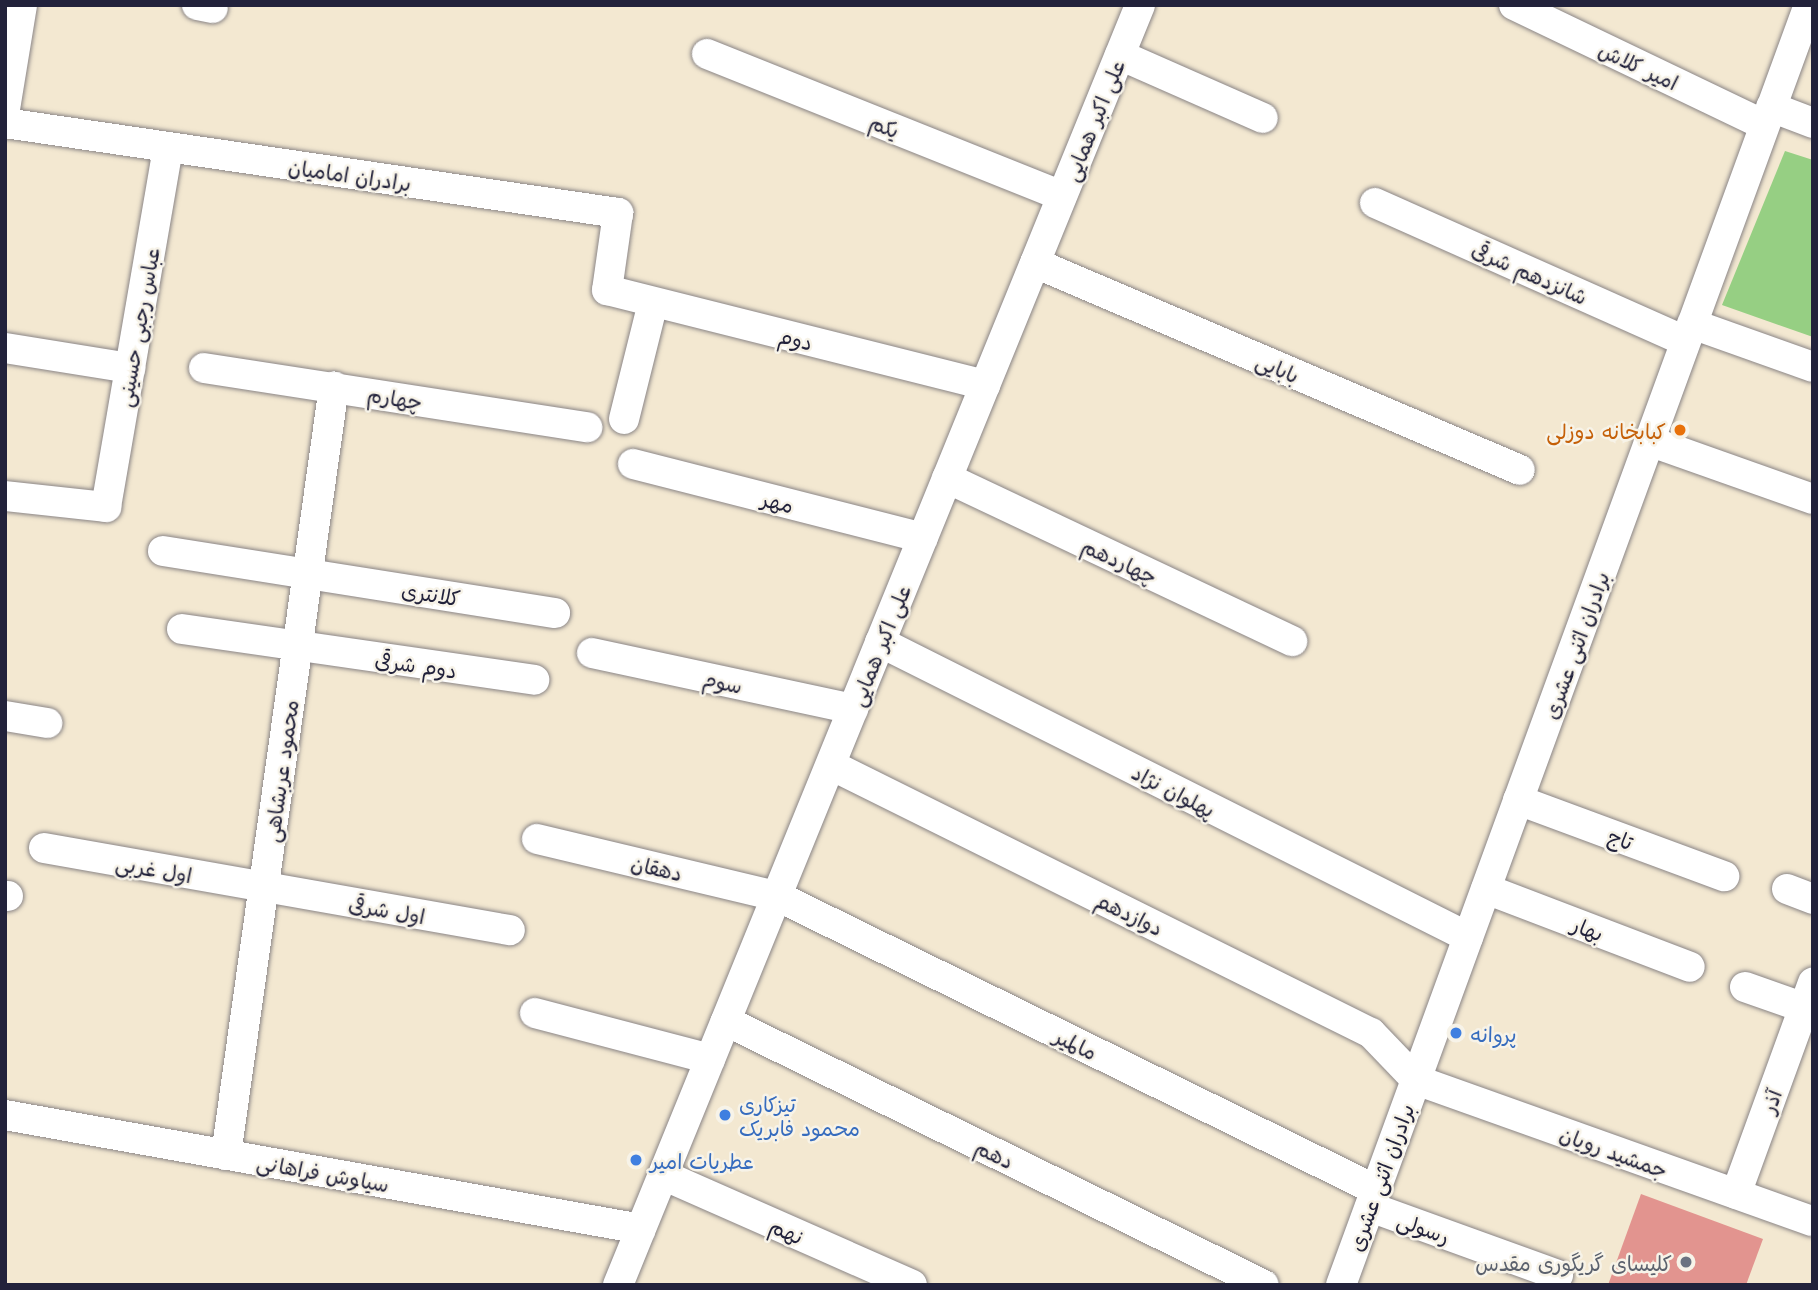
<!DOCTYPE html>
<meta charset="utf-8">
<style>
body{margin:0}
#map{position:relative;width:1818px;height:1290px;overflow:hidden;background:#f3e8d1;font-family:"Playpen Sans","Playpen Sans Arabic",sans-serif}
div>[style]{position:absolute}
.green>*{inset:0;background:#96cf83}
.building>*{inset:0;background:#e2948f}
.roads{filter:drop-shadow(0 0 2px #8a8586) drop-shadow(0 0 2px #8a8586)}
.minor>*{height:30px;margin:-15px;padding:0 15px;transform-origin:15px;border-radius:15px;background:#fff}
.dots>*{width:19px;height:19px;translate:-50% -50%;box-sizing:border-box;border:4px solid #f7f3e8;border-radius:50%}
span{translate:-50% -50%;white-space:nowrap;text-align:center;line-height:1.15;-webkit-text-stroke:5px #f7f3e8;paint-order:stroke}
.street-label{font-size:21px;color:#22223b}
.food-label{font-size:21px;color:#c56008}
.right{translate:-100% -50%;text-align:right}
.shop-label{font-size:21px;color:#366cbe}
.left{translate:0 -50%;text-align:left}
.worship-label{font-size:21px;color:#5b616d}
.frame{position:absolute;inset:0;border:7px solid #22223b;pointer-events:none}
</style>
<div id="map">
<div class="green">
<i style="clip-path:polygon(1785px 151px,1813px 160px,1813px 337px,1722px 305px)"></i>
</div>
<div class="building">
<i style="clip-path:polygon(1641px 1194px,1763px 1239px,1746px 1285px,1608px 1285px)"></i>
</div>
<div class="roads">
<div class="minor">
<i style="left:197px;top:5px;width:16px;rotate:11deg"></i>
<i style="left:1514px;top:5px;width:277px;rotate:25.6deg"></i>
<i style="left:707px;top:54px;width:382px;rotate:21.8deg"></i>
<i style="left:1120px;top:55px;width:156px;rotate:23.8deg"></i>
<i style="left:1771px;top:107px;width:45px;rotate:20.9deg"></i>
<i style="left:5px;top:109px;width:105px;rotate:-80.7deg"></i>
<i style="left:5px;top:123px;width:620px;rotate:8.35deg"></i>
<i style="left:618px;top:213px;width:78px;rotate:98.1deg"></i>
<i style="left:607px;top:290px;width:390px;rotate:14.1deg"></i>
<i style="left:1375px;top:203px;width:339px;rotate:24deg"></i>
<i style="left:1035px;top:263px;width:527px;rotate:23.11deg"></i>
<i style="left:1692px;top:324px;width:128px;rotate:19.6deg"></i>
<i style="left:5px;top:348px;width:127px;rotate:9.1deg"></i>
<i style="left:204px;top:368px;width:388px;rotate:8.8deg"></i>
<i style="left:624px;top:419px;width:120px;rotate:-76deg"></i>
<i style="left:1649px;top:441px;width:174px;rotate:19.5deg"></i>
<i style="left:633px;top:464px;width:299px;rotate:14.3deg"></i>
<i style="left:947px;top:478px;width:382px;rotate:25.3deg"></i>
<i style="left:5px;top:496px;width:102px;rotate:6.2deg"></i>
<i style="left:106px;top:507px;width:365px;rotate:-80.2deg"></i>
<i style="left:163px;top:551px;width:397px;rotate:9deg"></i>
<i style="left:182px;top:629px;width:356px;rotate:8.2deg"></i>
<i style="left:880px;top:642px;width:658px;rotate:26.64deg"></i>
<i style="left:592px;top:653px;width:267px;rotate:12.1deg"></i>
<i style="left:5px;top:716px;width:43px;rotate:9.5deg"></i>
<i style="left:831px;top:765px;width:603px;rotate:26.4deg"></i>
<i style="left:1371px;top:1033px;width:65px;rotate:46.2deg"></i>
<i style="left:1416px;top:1080px;width:421px;rotate:19.6deg"></i>
<i style="left:1518px;top:800px;width:220px;rotate:20.3deg"></i>
<i style="left:537px;top:839px;width:247px;rotate:13.4deg"></i>
<i style="left:777px;top:896px;width:667px;rotate:26.14deg"></i>
<i style="left:44px;top:848px;width:473px;rotate:10deg"></i>
<i style="left:1486px;top:889px;width:218px;rotate:20.9deg"></i>
<i style="left:1787px;top:889px;width:28px;rotate:21deg"></i>
<i style="left:5px;top:896px;width:3px"></i>
<i style="left:1745px;top:987px;width:72px;rotate:19.4deg"></i>
<i style="left:535px;top:1013px;width:181px;rotate:14.7deg"></i>
<i style="left:726px;top:1021px;width:599px;rotate:26.14deg"></i>
<i style="left:5px;top:1115px;width:646px;rotate:10.16deg"></i>
<i style="left:226px;top:1155px;width:776px;rotate:-82deg"></i>
<i style="left:663px;top:1175px;width:272px;rotate:23.8deg"></i>
<i style="left:1736px;top:1194px;width:225px;rotate:-70deg"></i>
<i style="left:1370px;top:1207px;width:200px;rotate:19.9deg"></i>
<i style="left:618px;top:1285px;width:1382px;rotate:-67.81deg"></i>
<i style="left:1341px;top:1285px;width:1363px;rotate:-69.92deg"></i>
</div>
</div>
<div class="dots">
<i style="left:1680px;top:430px;background:#e8710a"></i>
<i style="left:1456px;top:1033px;background:#3f7fe0"></i>
<i style="left:725px;top:1115px;background:#3f7fe0"></i>
<i style="left:636px;top:1160px;background:#3f7fe0"></i>
<i style="left:1686px;top:1262px;background:#6b7280"></i>
</div>
<div class="street-label">
<span style="left:1639px;top:65px;rotate:25deg">امیر کلاش</span>
<span style="left:1093px;top:120px;rotate:-68deg">علی اکبر همایی</span>
<span style="left:885px;top:125px;rotate:22deg">یکم</span>
<span style="left:350px;top:174px;rotate:8deg">برادران امامیان</span>
<span style="left:1530px;top:272px;rotate:24deg">شانزدهم شرقی</span>
<span style="left:137px;top:327px;rotate:-80deg">عباس رجبی حسینی</span>
<span style="left:796px;top:338px;rotate:14deg">دوم</span>
<span style="left:1278px;top:367px;rotate:23deg">بابایی</span>
<span style="left:395px;top:397px;rotate:9deg">چهارم</span>
<span style="left:778px;top:501px;rotate:14deg">مهر</span>
<span style="left:1120px;top:560px;rotate:25deg">چهاردهم</span>
<span style="left:431px;top:593px;rotate:9deg">کلانتری</span>
<span style="left:879px;top:645px;rotate:-68deg">علی اکبر همایی</span>
<span style="left:1575px;top:645px;rotate:-70deg">برادران اثنی عشری</span>
<span style="left:416px;top:664px;rotate:8deg">دوم شرقی</span>
<span style="left:723px;top:681px;rotate:12deg">سوم</span>
<span style="left:280px;top:771px;rotate:-82deg">محمود عربشاهی</span>
<span style="left:1174px;top:790px;rotate:27deg">پهلوان نژاد</span>
<span style="left:1621px;top:838px;rotate:20deg">تاج</span>
<span style="left:657px;top:867px;rotate:13deg">دهقان</span>
<span style="left:154px;top:868px;rotate:10deg">اول غربی</span>
<span style="left:387px;top:909px;rotate:10deg">اول شرقی</span>
<span style="left:1130px;top:913px;rotate:26deg">دوازدهم</span>
<span style="left:1588px;top:928px;rotate:21deg">بهار</span>
<span style="left:1076px;top:1043px;rotate:26deg">مالمیر</span>
<span style="left:1770px;top:1101px;rotate:-70deg">آذر</span>
<span style="left:1614px;top:1151px;rotate:20deg">جمشید رویان</span>
<span style="left:995px;top:1153px;rotate:26deg">دهم</span>
<span style="left:323px;top:1172px;rotate:10deg">سیاوش فراهانی</span>
<span style="left:1380px;top:1177px;rotate:-70deg">برادران اثنی عشری</span>
<span style="left:1424px;top:1227px;rotate:20deg">رسولی</span>
<span style="left:787px;top:1230px;rotate:24deg">نهم</span>
</div>
<div class="food-label">
<span class="right" style="left:1666px;top:430px">کبابخانه دوزلی</span>
</div>
<div class="shop-label">
<span class="left" style="left:1470px;top:1033px">پروانه</span>
<span class="left" style="left:739px;top:1115px">تیزکاری<br>محمود فابریک</span>
<span class="left" style="left:650px;top:1160px">عطریات امیر</span>
</div>
<div class="worship-label">
<span class="right" style="left:1672px;top:1262px">کلیسای گریگوری مقدس</span>
</div>
<div class="frame"></div>
</div>
